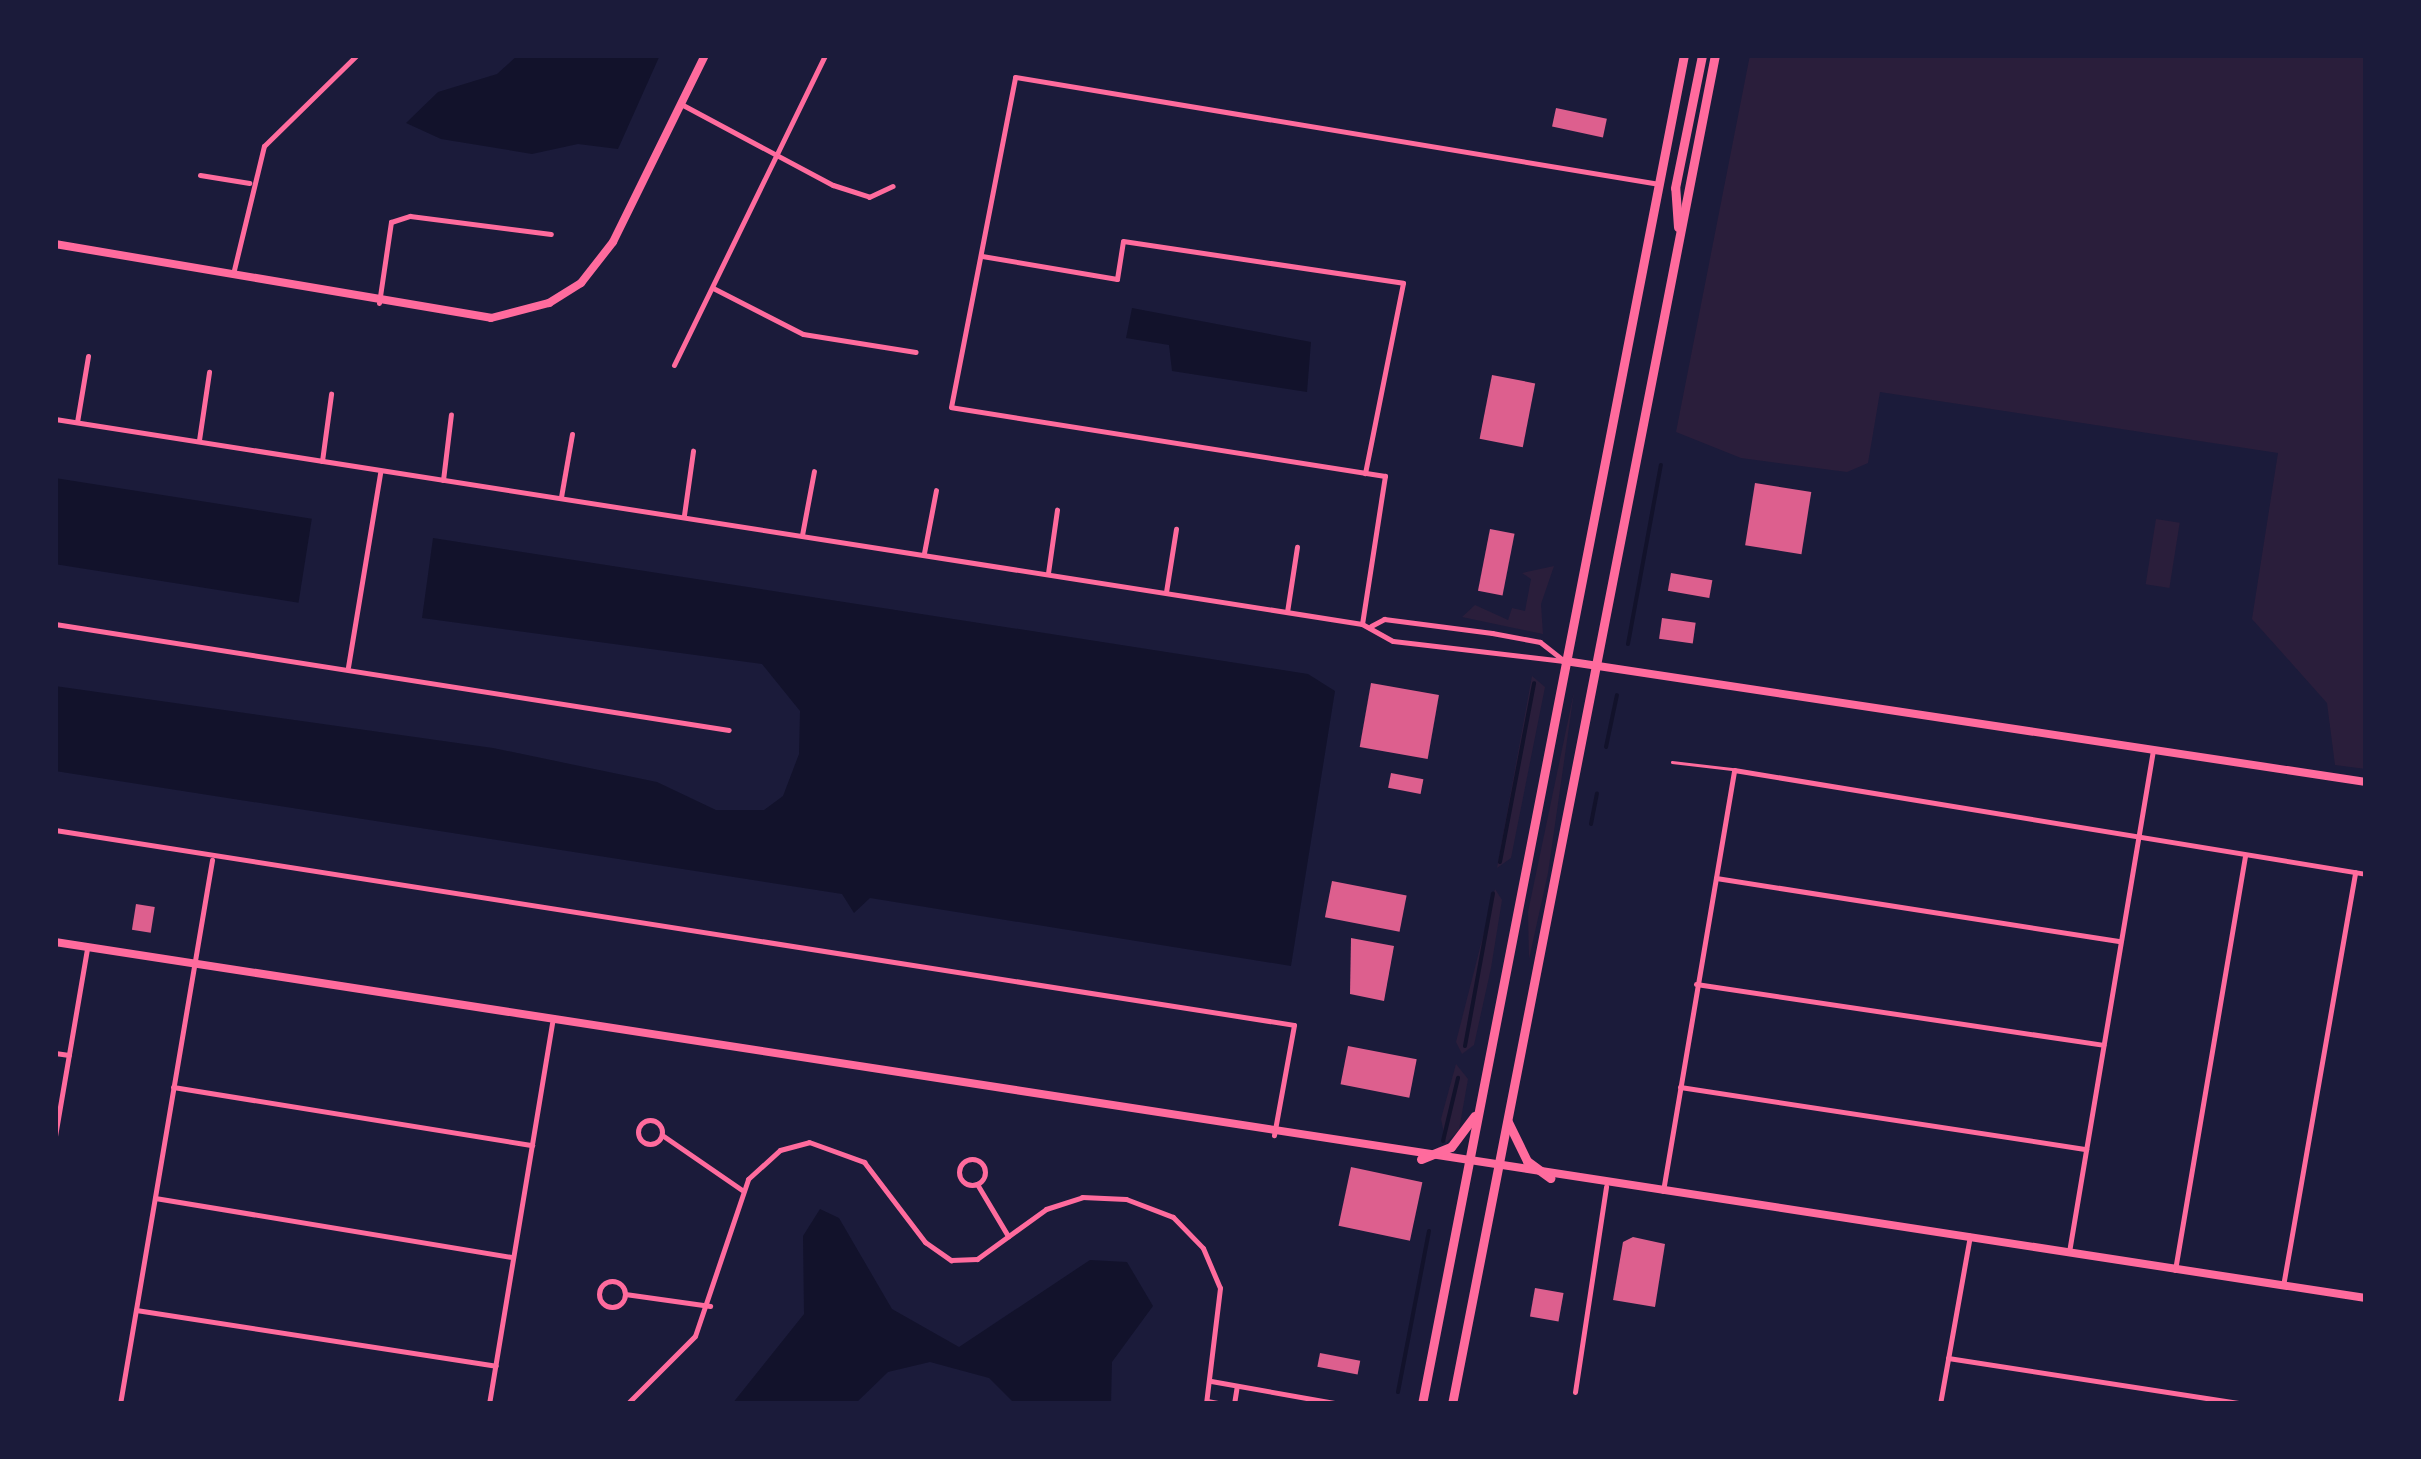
<!DOCTYPE html>
<style>
body{margin:0}
#map{position:relative;width:2421px;height:1459px;overflow:hidden;background:#1b1b3a;font-family:"Roboto Condensed",sans-serif}
div>[style]{position:absolute}
.green>*{inset:0;background:#2a1e3b;transform-origin:0 0}
.water>*{inset:0;background:#12122b;transform-origin:0 0}
.stream>*{height:4px;margin:-2px;padding:0 2px;transform-origin:2px;border-radius:2px;background:#12122b}
.building>*{inset:0;background:#dd5f8e;transform-origin:0 0}
.service>*{height:2.5px;margin:-1.25px;padding:0 1.25px;transform-origin:1.25px;border-radius:1.25px;background:#ff6b9d}
.minor>*{height:5px;margin:-2.5px;padding:0 2.5px;transform-origin:2.5px;border-radius:2.5px;background:#ff6b9d}
.minor>.ring{margin:-2.5px;padding:0;box-sizing:content-box;background:none;border:5px solid #ff6b9d;border-radius:50%}
.tertiary>*{height:8px;margin:-4px;padding:0 4px;transform-origin:4px;border-radius:4px;background:#ff6b9d}
.trunk>*{height:9px;margin:-4.5px;padding:0 4.5px;transform-origin:4.5px;border-radius:4.5px;background:#ff6b9d}
span{translate:-50% -50%;white-space:nowrap;text-align:center;line-height:1.15;-webkit-text-stroke:9px #1b1b3a;paint-order:stroke}
.frame{position:absolute;inset:0;border:58px solid #1b1b3a;pointer-events:none}
</style>
<div id="map">
<div class="green">
<i style="clip-path:polygon(1750px 55px,2366px 55px,2366px 769px,2335px 765px,2327px 703px,2252px 619px,2278px 453px,1880px 392px,1868px 463px,1847px 472px,1741px 458px,1676px 432px)"></i>
<i style="left:2156px;top:519px;width:24px;height:66px;rotate:9deg"></i>
<i style="clip-path:polygon(1554px 566px,1541px 604px,1543px 634px,1462px 617px,1475px 605px,1508px 620px,1512px 608px,1525px 611px,1531px 579px,1522px 573px)"></i>
<i style="clip-path:polygon(1532px 676px,1545px 687px,1511px 858px,1497px 868px)"></i>
<i style="clip-path:polygon(1574px 692px,1548px 873px,1529px 959px,1528px 912px)"></i>
<i style="clip-path:polygon(1495px 889px,1502px 900px,1491px 968px,1474px 1045px,1462px 1054px,1456px 1042px)"></i>
<i style="clip-path:polygon(1456px 1064px,1468px 1079px,1459px 1130px,1446px 1143px,1441px 1119px)"></i>
</div>
<div class="water">
<i style="clip-path:polygon(518px 55px,660px 55px,618px 149px,578px 144px,532px 154px,441px 139px,406px 123px,438px 92px,497px 74px)"></i>
<i style="clip-path:polygon(1132px 308px,1311px 342px,1307px 392px,1172px 371px,1169px 345px,1126px 338px)"></i>
<i style="left:55px;top:478px;width:260px;height:85px;rotate:9deg"></i>
<i style="clip-path:polygon(433px 538px,1308px 674px,1335px 691px,1291px 966px,870px 898px,854px 913px,842px 894px,55px 771px,55px 686px,493px 748px,657px 782px,716px 810px,764px 810px,783px 796px,799px 754px,800px 711px,762px 664px,422px 618px)"></i>
<i style="clip-path:polygon(820px 1209px,839px 1218px,892px 1309px,959px 1347px,1090px 1260px,1127px 1262px,1153px 1306px,1112px 1362px,1111px 1404px,1015px 1404px,989px 1378px,930px 1362px,888px 1372px,855px 1404px,732px 1404px,804px 1314px,803px 1236px)"></i>
</div>
<div class="stream">
<i style="left:1628px;top:644px;width:182px;rotate:-79.6deg"></i>
<i style="left:1606px;top:747px;width:53px;rotate:-78.1deg"></i>
<i style="left:1591px;top:824px;width:31px;rotate:-79deg"></i>
<i style="left:1500px;top:862px;width:182px;rotate:-79.2deg"></i>
<i style="left:1465px;top:1046px;width:155px;rotate:-79.6deg"></i>
<i style="left:1443px;top:1141px;width:65px;rotate:-76.6deg"></i>
<i style="left:1398px;top:1392px;width:164px;rotate:-79.1deg"></i>
</div>
<div class="building">
<i style="left:1556px;top:108px;width:52px;height:19px;rotate:12deg"></i>
<i style="left:1492px;top:375px;width:44px;height:65px;rotate:11deg"></i>
<i style="left:1755px;top:483px;width:57px;height:63px;rotate:9deg"></i>
<i style="left:1490px;top:529px;width:25px;height:63px;rotate:11deg"></i>
<i style="left:1671px;top:573px;width:42px;height:18px;rotate:10deg"></i>
<i style="left:1662px;top:618px;width:34px;height:21px;rotate:8deg"></i>
<i style="left:1371px;top:683px;width:69px;height:65px;rotate:10deg"></i>
<i style="left:1391px;top:773px;width:33px;height:15px;rotate:11deg"></i>
<i style="left:1332px;top:881px;width:76px;height:37px;rotate:11deg"></i>
<i style="left:136px;top:904px;width:19px;height:26px;rotate:9deg"></i>
<i style="clip-path:polygon(1351px 938px,1394px 946px,1384px 1001px,1350px 994px)"></i>
<i style="left:1348px;top:1046px;width:70px;height:39px;rotate:11deg"></i>
<i style="left:1351px;top:1167px;width:73px;height:60px;rotate:12deg"></i>
<i style="clip-path:polygon(1633px 1237px,1665px 1244px,1655px 1307px,1613px 1300px,1623px 1242px)"></i>
<i style="left:1535px;top:1288px;width:29px;height:29px;rotate:10deg"></i>
<i style="left:1320px;top:1353px;width:41px;height:14px;rotate:11deg"></i>
</div>
<div class="service">
<i style="left:1672px;top:762px;width:60px;rotate:6.7deg"></i>
</div>
<div class="minor">
<i style="left:681px;top:104px;width:172px;rotate:28.1deg"></i>
<i style="left:833px;top:185px;width:38px;rotate:18deg"></i>
<i style="left:869px;top:197px;width:26px;rotate:-25deg"></i>
<i style="left:200px;top:175px;width:50px;rotate:9.3deg"></i>
<i style="left:982px;top:256px;width:137px;rotate:9.7deg"></i>
<i style="left:1117px;top:279px;width:38px;rotate:-81deg"></i>
<i style="left:1123px;top:241px;width:283px;rotate:8.5deg"></i>
<i style="left:1403px;top:283px;width:194px;rotate:101.3deg"></i>
<i style="left:233px;top:274px;width:132px;rotate:-76.4deg"></i>
<i style="left:264px;top:146px;width:130px;rotate:-44.4deg"></i>
<i style="left:713px;top:288px;width:101px;rotate:27.1deg"></i>
<i style="left:803px;top:334px;width:114px;rotate:9.1deg"></i>
<i style="left:379px;top:303px;width:82px;rotate:-81.6deg"></i>
<i style="left:391px;top:222px;width:20px;rotate:-18deg"></i>
<i style="left:410px;top:216px;width:142px;rotate:7.3deg"></i>
<i style="left:674px;top:365px;width:345px;rotate:-64deg"></i>
<i style="left:55px;top:419px;width:1323px;rotate:8.91deg"></i>
<i style="left:1362px;top:624px;width:35px;rotate:29deg"></i>
<i style="left:1393px;top:641px;width:172px;rotate:6.7deg"></i>
<i style="left:77px;top:422px;width:67px;rotate:-80.5deg"></i>
<i style="left:199px;top:440px;width:69px;rotate:-81.6deg"></i>
<i style="left:322px;top:461px;width:68px;rotate:-82.3deg"></i>
<i style="left:443px;top:480px;width:66px;rotate:-83.1deg"></i>
<i style="left:561px;top:497px;width:64px;rotate:-80.1deg"></i>
<i style="left:684px;top:515px;width:65px;rotate:-82deg"></i>
<i style="left:802px;top:535px;width:65px;rotate:-79.4deg"></i>
<i style="left:924px;top:553px;width:64px;rotate:-79.2deg"></i>
<i style="left:1048px;top:573px;width:64px;rotate:-81.9deg"></i>
<i style="left:1166px;top:592px;width:64px;rotate:-81deg"></i>
<i style="left:1287px;top:612px;width:66px;rotate:-81.3deg"></i>
<i style="left:55px;top:624px;width:682px;rotate:8.94deg"></i>
<i style="left:1362px;top:624px;width:150px;rotate:-81.2deg"></i>
<i style="left:1385px;top:476px;width:439px;rotate:-171deg"></i>
<i style="left:951px;top:407px;width:336px;rotate:-79deg"></i>
<i style="left:1015px;top:77px;width:653px;rotate:9.43deg"></i>
<i style="left:1371px;top:626px;width:15px;rotate:-28deg"></i>
<i style="left:1384px;top:619px;width:109px;rotate:7.4deg"></i>
<i style="left:1492px;top:633px;width:49px;rotate:10.6deg"></i>
<i style="left:1540px;top:642px;width:29px;rotate:38deg"></i>
<i style="left:348px;top:667px;width:197px;rotate:-80.6deg"></i>
<i style="left:55px;top:830px;width:1254px;rotate:8.94deg"></i>
<i style="left:1294px;top:1025px;width:112px;rotate:100.3deg"></i>
<i style="left:1716px;top:878px;width:409px;rotate:8.9deg"></i>
<i style="left:1696px;top:984px;width:412px;rotate:8.5deg"></i>
<i style="left:55px;top:1053px;width:14px;rotate:8deg"></i>
<i style="left:173px;top:1087px;width:364px;rotate:9.2deg"></i>
<i style="left:1680px;top:1087px;width:411px;rotate:8.7deg"></i>
<i class="ring" style="left:638px;top:1120px;width:19px;height:19px"></i>
<i style="left:662px;top:1135px;width:97px;rotate:34.5deg"></i>
<i style="left:55px;top:1136px;width:191px;rotate:-80.3deg"></i>
<i class="ring" style="left:959px;top:1159px;width:21px;height:21px"></i>
<i style="left:977px;top:1184px;width:61px;rotate:59.2deg"></i>
<i style="left:1663px;top:1191px;width:427px;rotate:-80.4deg"></i>
<i style="left:1734px;top:770px;width:640px;rotate:9.34deg"></i>
<i style="left:155px;top:1198px;width:362px;rotate:9.4deg"></i>
<i style="left:2069px;top:1252px;width:509px;rotate:-80.5deg"></i>
<i style="left:2175px;top:1270px;width:421px;rotate:-80.4deg"></i>
<i class="ring" style="left:599px;top:1281px;width:21px;height:21px"></i>
<i style="left:2283px;top:1286px;width:420px;rotate:-80.1deg"></i>
<i style="left:625px;top:1294px;width:86px;rotate:8deg"></i>
<i style="left:136px;top:1310px;width:364px;rotate:8.8deg"></i>
<i style="left:1948px;top:1358px;width:302px;rotate:8.8deg"></i>
<i style="left:1211px;top:1381px;width:131px;rotate:10.1deg"></i>
<i style="left:1575px;top:1392px;width:208px;rotate:-81.4deg"></i>
<i style="left:1207px;top:1401px;width:16px;rotate:11deg"></i>
<i style="left:120px;top:1404px;width:552px;rotate:-80.4deg"></i>
<i style="left:489px;top:1404px;width:387px;rotate:-80.6deg"></i>
<i style="left:627px;top:1404px;width:96px;rotate:-45deg"></i>
<i style="left:695px;top:1336px;width:166px;rotate:-71.3deg"></i>
<i style="left:748px;top:1179px;width:43px;rotate:-42.2deg"></i>
<i style="left:780px;top:1150px;width:30px;rotate:-15deg"></i>
<i style="left:809px;top:1142px;width:59px;rotate:20deg"></i>
<i style="left:864px;top:1162px;width:101px;rotate:52.7deg"></i>
<i style="left:925px;top:1242px;width:32px;rotate:35deg"></i>
<i style="left:951px;top:1260px;width:26px;rotate:-2deg"></i>
<i style="left:977px;top:1259px;width:85px;rotate:-35.9deg"></i>
<i style="left:1046px;top:1209px;width:38px;rotate:-18deg"></i>
<i style="left:1082px;top:1197px;width:44px;rotate:2.6deg"></i>
<i style="left:1126px;top:1199px;width:50px;rotate:21deg"></i>
<i style="left:1173px;top:1217px;width:43px;rotate:45.9deg"></i>
<i style="left:1203px;top:1248px;width:43px;rotate:67deg"></i>
<i style="left:1220px;top:1288px;width:117px;rotate:96.9deg"></i>
<i style="left:1234px;top:1404px;width:18px;rotate:-81deg"></i>
<i style="left:1940px;top:1404px;width:171px;rotate:-79.9deg"></i>
</div>
<div class="tertiary">
<i style="left:55px;top:244px;width:442px;rotate:9.6deg"></i>
<i style="left:491px;top:318px;width:60px;rotate:-14.5deg"></i>
<i style="left:549px;top:303px;width:38px;rotate:-32deg"></i>
<i style="left:581px;top:283px;width:52px;rotate:-52deg"></i>
<i style="left:613px;top:242px;width:208px;rotate:-63.8deg"></i>
<i style="left:1565px;top:661px;width:810px;rotate:8.59deg"></i>
<i style="left:55px;top:942px;width:2338px;rotate:8.76deg"></i>
</div>
<div class="trunk">
<i style="left:1678px;top:227px;width:39px;rotate:-94deg"></i>
<i style="left:1675px;top:188px;width:136px;rotate:-78.5deg"></i>
<i style="left:1508px;top:1122px;width:43px;rotate:64deg"></i>
<i style="left:1527px;top:1161px;width:29px;rotate:36deg"></i>
<i style="left:1421px;top:1159px;width:32px;rotate:-22deg"></i>
<i style="left:1451px;top:1147px;width:39px;rotate:-53deg"></i>
<i style="left:1422px;top:1404px;width:1374px;rotate:-79.01deg"></i>
<i style="left:1452px;top:1404px;width:1374px;rotate:-78.97deg"></i>
</div>
<div class="frame"></div>
</div>
